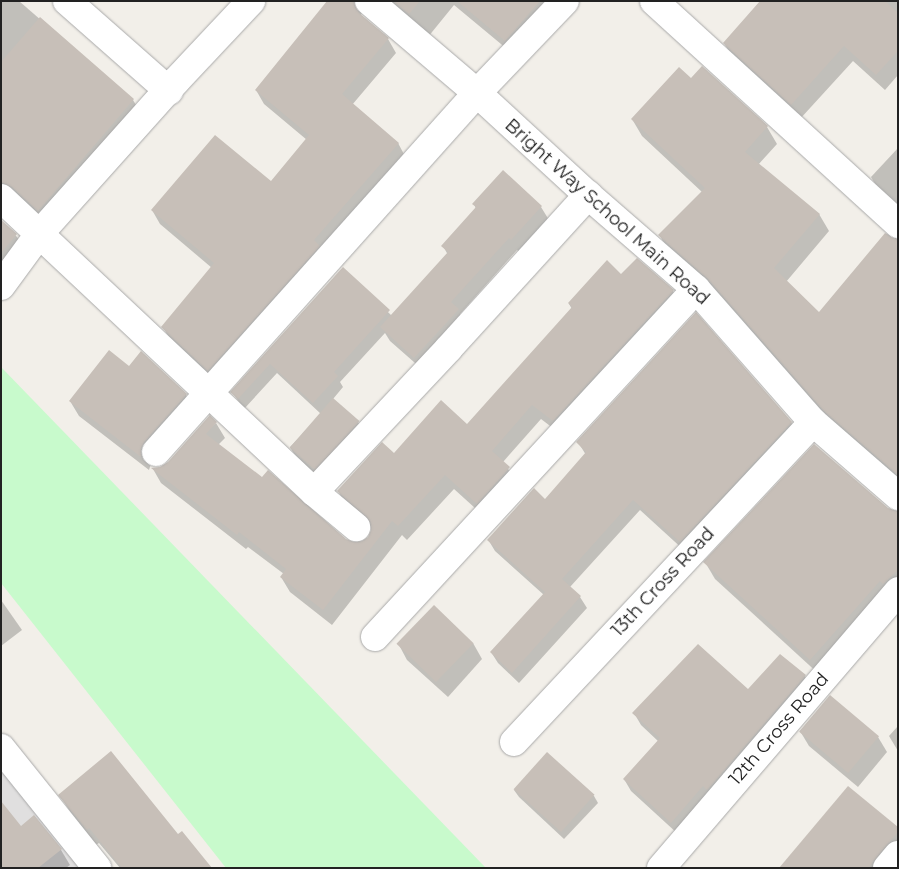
<!DOCTYPE html>
<style>
body{margin:0}
#map{position:relative;width:899px;height:869px;overflow:hidden;background:#f2efe9;font-family:Montserrat,sans-serif}
div>[style]{position:absolute}
.residential>*{inset:0;background:#e0dfdf}
.park>*{inset:0;background:#c8facc}
.shadow>*{inset:0;background:#0003}
.building>*{inset:0;background:#c7bfb8;transform-origin:0 0}
.roads{filter:drop-shadow(0 0 1px #a9a9a9) drop-shadow(0 0 1px #a9a9a9)}
.minor>*{height:28px;margin:-14px;padding:0 14px;transform-origin:14px;border-radius:14px;background:#fff}
span{translate:-50% -50%;white-space:nowrap;text-align:center;line-height:1.15;-webkit-text-stroke:5px #fff;paint-order:stroke}
.street-label{font-size:18px;color:#222}
.frame{position:absolute;inset:0;border:2px solid #222;pointer-events:none}
</style>
<div id="map">
<div class="residential">
<i style="clip-path:polygon(1px 747px,98px 868px,1px 868px)"></i>
</div>
<div class="park">
<i style="clip-path:polygon(1px 367px,486px 868px,226px 868px,1px 583px)"></i>
</div>
<div class="shadow">
<i style="clip-path:polygon(1px 1px,19px 1px,133px 100px,145px 120px,50px 230px,1px 207px)"></i>
<i style="clip-path:polygon(336px 1px,371px 1px,365px 6px,361px 15px,388px 39px,396px 53px,352px 105px,398px 143px,406px 158px,216px 384px,171px 341px,163px 327px,212px 268px,160px 224px,152px 210px,271px 182px,307px 140px,264px 104px,256px 90px)"></i>
<i style="clip-path:polygon(385px 1px,559px 1px,513px 54px,454px 5px,428px 37px)"></i>
<i style="clip-path:polygon(761px 1px,898px 1px,898px 75px,885px 90px,853px 61px,800px 119px,733px 58px,724px 43px)"></i>
<i style="clip-path:polygon(702px 68px,767px 127px,777px 144px,758px 165px,819px 214px,829px 231px,786px 282px,819px 314px,898px 276px,898px 482px,835px 428px,670px 253px,660px 236px,702px 192px,642px 136px,632px 119px,691px 80px)"></i>
<i style="clip-path:polygon(898px 148px,898px 209px,880px 192px,871px 177px)"></i>
<i style="clip-path:polygon(474px 204px,541px 207px,549px 220px,520px 252px,517px 250px,460px 314px,466px 323px,423px 370px,390px 341px,385px 333px,340px 382px,343px 387px,333px 399px,358px 422px,367px 437px,323px 484px,299px 462px,290px 447px,321px 414px,277px 373px,244px 409px,232px 392px,343px 268px,392px 316px,448px 255px,443px 246px,476px 209px)"></i>
<i style="clip-path:polygon(1px 220px,17px 237px,29px 257px,1px 295px)"></i>
<i style="clip-path:polygon(621px 275px,673px 291px,681px 306px,562px 435px,541px 419px,503px 462px,518px 483px,486px 518px,454px 489px,407px 540px,402px 535px,332px 625px,290px 592px,281px 577px,284px 574px,248px 547px,246px 549px,161px 483px,153px 469px,161px 468px,216px 423px,225px 438px,218px 445px,345px 540px,353px 544px,361px 543px,369px 537px,373px 529px,347px 506px,338px 491px,394px 455px,467px 425px,572px 309px,569px 304px)"></i>
<i style="clip-path:polygon(129px 368px,186px 395px,195px 410px,153px 457px,149px 470px,79px 416px,70px 401px)"></i>
<i style="clip-path:polygon(791px 422px,797px 433px,686px 552px,640px 510px,570px 587px,580px 597px,587px 608px,519px 683px,498px 663px,491px 652px,544px 595px,495px 551px,489px 541px,546px 501px,586px 455px,578px 442px)"></i>
<i style="clip-path:polygon(887px 509px,898px 512px,898px 598px,821px 676px,715px 579px,705px 562px)"></i>
<i style="clip-path:polygon(1px 600px,22px 630px,1px 646px)"></i>
<i style="clip-path:polygon(473px 643px,482px 659px,448px 697px,407px 660px,399px 645px)"></i>
<i style="clip-path:polygon(805px 676px,811px 688px,678px 834px,631px 791px,624px 779px,659px 742px,641px 725px,634px 713px,748px 691px)"></i>
<i style="clip-path:polygon(830px 697px,878px 737px,887px 752px,858px 787px,809px 746px,800px 731px)"></i>
<i style="clip-path:polygon(898px 726px,898px 751px,889px 736px)"></i>
<i style="clip-path:polygon(514px 790px,594px 796px,598px 803px,564px 839px,519px 797px)"></i>
<i style="clip-path:polygon(60px 795px,178px 836px,210px 868px,120px 868px,99px 843px,96px 845px,69px 810px)"></i>
<i style="clip-path:polygon(34px 816px,61px 850px,70px 865px,66px 868px,1px 868px,21px 828px)"></i>
<i style="clip-path:polygon(898px 829px,898px 858px,889px 868px,780px 868px)"></i>
</div>
<div class="building">
<i style="clip-path:polygon(327px 1px,354px 1px,359px 13px,389px 38px,342px 94px,399px 143px,314px 240px,320px 246px,208px 371px,161px 327px,214px 263px,151px 210px,215px 135px,271px 181px,309px 135px,255px 90px)"></i>
<i style="clip-path:polygon(393px 1px,420px 1px,409px 14px)"></i>
<i style="clip-path:polygon(457px 1px,540px 1px,505px 41px)"></i>
<i style="clip-path:polygon(760px 1px,885px 1px,898px 13px,898px 51px,876px 75px,844px 46px,791px 105px,723px 43px)"></i>
<i style="clip-path:polygon(40px 17px,134px 99px,38px 211px,12px 187px,1px 183px,1px 62px)"></i>
<i style="clip-path:polygon(702px 66px,768px 126px,745px 152px,820px 214px,774px 268px,819px 312px,885px 233px,898px 239px,898px 475px,824px 411px,708px 279px,658px 235px,705px 188px,631px 119px,679px 67px,691px 78px)"></i>
<i style="clip-path:polygon(503px 170px,542px 206px,511px 240px,509px 238px,451px 302px,459px 309px,414px 358px,380px 327px,448px 252px,441px 246px,476px 207px,472px 204px)"></i>
<i style="clip-path:polygon(1px 220px,17px 234px,1px 253px)"></i>
<i style="clip-path:polygon(637px 258px,674px 290px,553px 421px,532px 405px,492px 451px,510px 467px,477px 504px,445px 475px,398px 526px,392px 521px,323px 610px,280px 577px,286px 569px,239px 532px,237px 535px,151px 468px,160px 467px,168px 462px,210px 415px,217px 422px,206px 434px,262px 477px,268px 470px,346px 539px,354px 542px,362px 541px,368px 537px,371px 530px,370px 521px,337px 491px,382px 442px,394px 453px,441px 400px,467px 424px,572px 307px,568px 303px,607px 260px,621px 274px)"></i>
<i style="clip-path:polygon(343px 267px,390px 310px,334px 372px,338px 376px,313px 403px,270px 364px,238px 399px,230px 392px)"></i>
<i style="clip-path:polygon(696px 312px,792px 422px,680px 542px,633px 500px,562px 579px,581px 596px,512px 673px,490px 652px,545px 592px,487px 540px,534px 488px,545px 499px,586px 452px,576px 442px)"></i>
<i style="clip-path:polygon(109px 350px,129px 366px,141px 351px,187px 394px,144px 442px,141px 448px,141px 457px,69px 401px)"></i>
<i style="left:333px;top:398px;width:35px;height:66px;rotate:41deg"></i>
<i style="clip-path:polygon(814px 444px,888px 508px,898px 511px,898px 570px,883px 584px,880px 581px,810px 660px,703px 562px)"></i>
<i style="left:434px;top:605px;width:55px;height:54px;rotate:44deg"></i>
<i style="clip-path:polygon(698px 644px,748px 689px,780px 654px,806px 675px,707px 790px,703px 786px,671px 823px,623px 779px,660px 738px,632px 713px)"></i>
<i style="left:830px;top:695px;width:64px;height:48px;rotate:40deg"></i>
<i style="clip-path:polygon(111px 751px,178px 834px,182px 831px,212px 868px,122px 868px,89px 828px,87px 830px,58px 795px)"></i>
<i style="left:547px;top:752px;width:64px;height:50px;rotate:42deg"></i>
<i style="clip-path:polygon(848px 786px,898px 827px,898px 832px,868px 868px,779px 868px)"></i>
<i style="clip-path:polygon(1px 801px,21px 826px,34px 815px,62px 849px,38px 868px,1px 868px)"></i>
</div>
<div class="roads">
<div class="minor">
<i style="left:67px;top:1px;width:136px;rotate:41.4deg"></i>
<i style="left:369px;top:1px;width:142px;rotate:40.4deg"></i>
<i style="left:477px;top:93px;width:151px;rotate:42.6deg"></i>
<i style="left:588px;top:195px;width:143px;rotate:41deg"></i>
<i style="left:696px;top:289px;width:177px;rotate:48.7deg"></i>
<i style="left:813px;top:422px;width:113px;rotate:41deg"></i>
<i style="left:654px;top:1px;width:331px;rotate:42.4deg"></i>
<i style="left:1px;top:198px;width:429px;rotate:43.2deg"></i>
<i style="left:314px;top:492px;width:197px;rotate:-46.8deg"></i>
<i style="left:449px;top:348px;width:207px;rotate:-47.7deg"></i>
<i style="left:1px;top:286px;width:66px;rotate:-53.7deg"></i>
<i style="left:40px;top:233px;width:204px;rotate:-48.2deg"></i>
<i style="left:176px;top:81px;width:110px;rotate:-46.8deg"></i>
<i style="left:156px;top:452px;width:482px;rotate:-48.2deg"></i>
<i style="left:477px;top:93px;width:127px;rotate:-46.3deg"></i>
<i style="left:314px;top:492px;width:55px;rotate:39.8deg"></i>
<i style="left:375px;top:637px;width:473px;rotate:-47.3deg"></i>
<i style="left:514px;top:742px;width:438px;rotate:-46.9deg"></i>
<i style="left:1px;top:748px;width:154px;rotate:51.3deg"></i>
<i style="left:661px;top:868px;width:365px;rotate:-49.4deg"></i>
<i style="left:887px;top:868px;width:17px;rotate:-50deg"></i>
</div>
</div>
<div class="street-label">
<span style="left:607px;top:212px;rotate:42deg">Bright Way School Main Road</span>
<span style="left:663px;top:582px;rotate:-47deg">13th Cross Road</span>
<span style="left:779px;top:729px;rotate:-49deg">12th Cross Road</span>
</div>
<div class="frame"></div>
</div>
